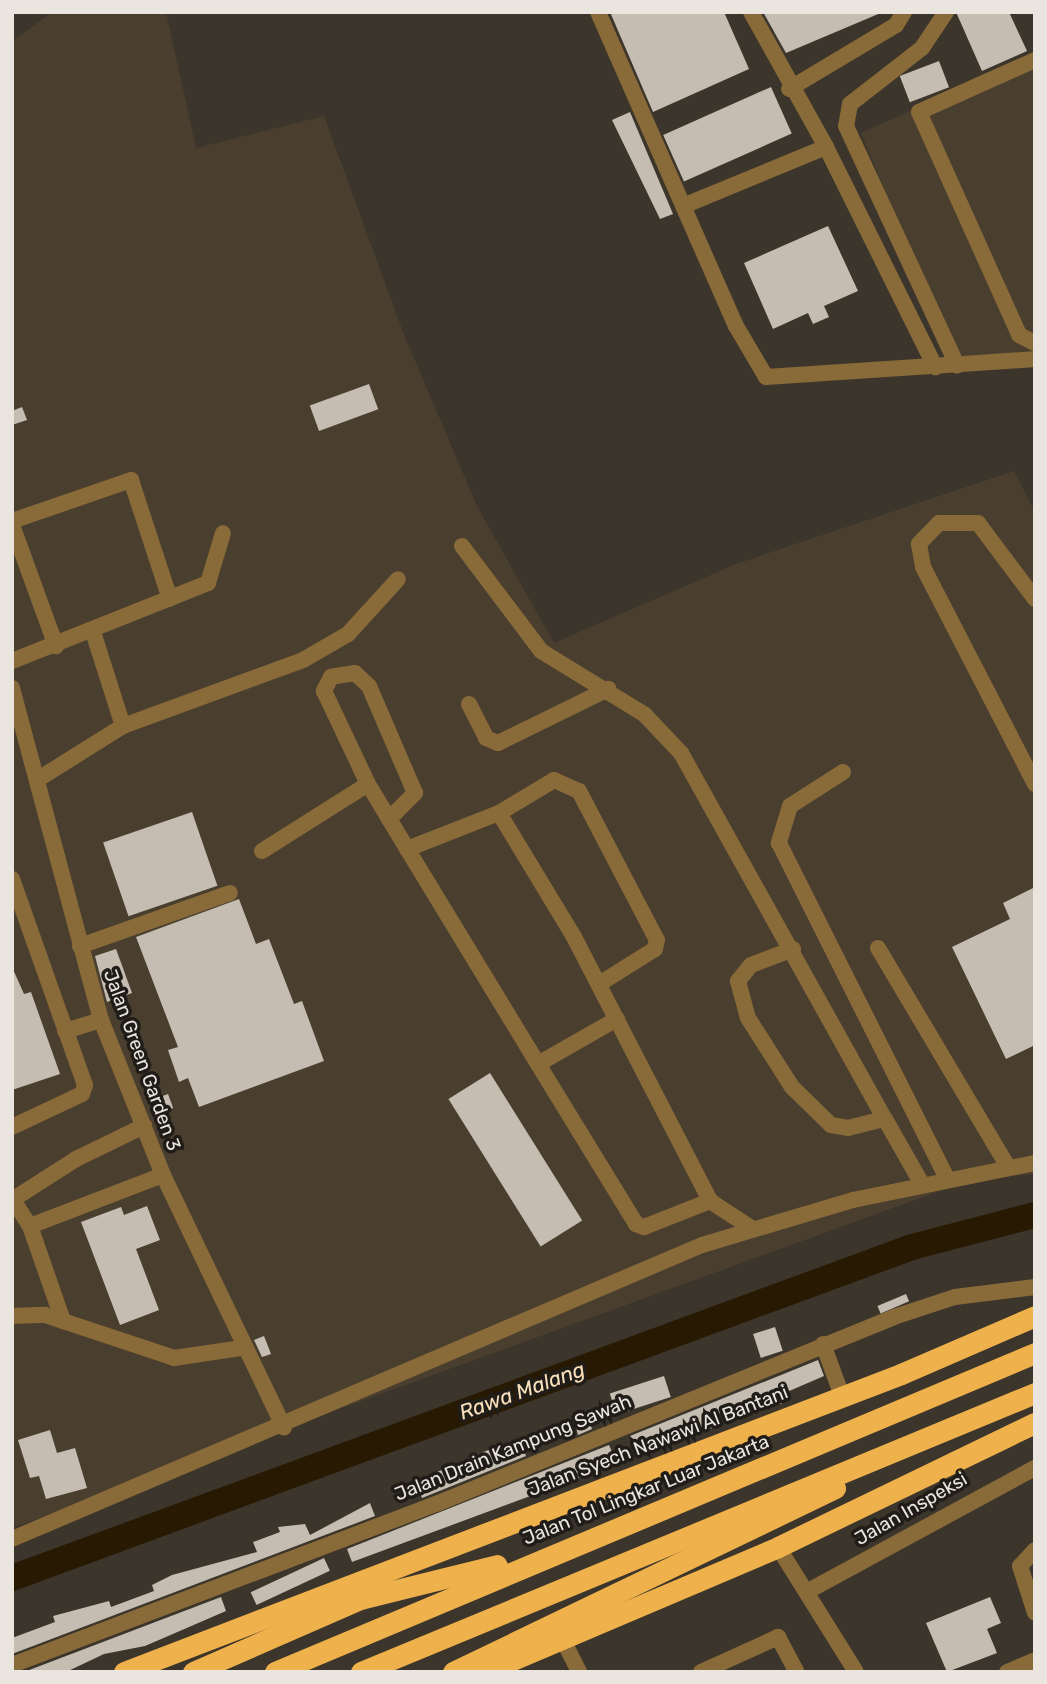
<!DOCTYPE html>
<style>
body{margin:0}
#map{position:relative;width:1047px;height:1684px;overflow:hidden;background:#3c352b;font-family:Rubik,sans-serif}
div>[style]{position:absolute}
.built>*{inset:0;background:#4a3f2f}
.river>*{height:26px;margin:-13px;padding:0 13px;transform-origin:13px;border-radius:13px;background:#281902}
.building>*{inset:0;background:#c5bdb1;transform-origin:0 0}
.minor>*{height:16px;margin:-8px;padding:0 8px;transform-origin:8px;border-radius:8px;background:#896a39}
.highway>*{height:21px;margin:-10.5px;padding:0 10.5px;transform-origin:10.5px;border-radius:10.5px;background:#efb14b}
span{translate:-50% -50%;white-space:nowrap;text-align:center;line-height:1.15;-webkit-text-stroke:7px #201d19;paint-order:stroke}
.street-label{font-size:19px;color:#eae5df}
.water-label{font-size:21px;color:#f9e0bb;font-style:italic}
.frame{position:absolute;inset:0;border:14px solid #eae5df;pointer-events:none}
</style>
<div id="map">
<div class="built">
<i style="clip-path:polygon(53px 12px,166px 12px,196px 148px,324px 116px,404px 335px,477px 506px,554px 643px,736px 564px,1014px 471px,1035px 512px,1035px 1174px,970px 1180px,12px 1528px,12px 41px)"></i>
<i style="clip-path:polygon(1035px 54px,1035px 365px,953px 354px,861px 133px)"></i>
</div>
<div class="river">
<i style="left:12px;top:1578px;width:959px;rotate:-20.19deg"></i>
<i style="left:912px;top:1247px;width:127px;rotate:-14.6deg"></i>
</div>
<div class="building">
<i style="clip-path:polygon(610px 12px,724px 12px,749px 69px,653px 112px)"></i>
<i style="clip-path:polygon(763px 12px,883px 12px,786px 53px)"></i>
<i style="clip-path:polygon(956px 12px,1009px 12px,1027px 51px,982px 71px)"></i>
<i style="left:939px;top:61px;width:28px;height:42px;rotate:69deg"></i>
<i style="left:771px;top:87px;width:51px;height:118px;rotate:66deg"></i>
<i style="clip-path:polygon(630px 112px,673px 214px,660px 219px,612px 120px)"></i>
<i style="clip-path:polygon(828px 226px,858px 291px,824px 306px,829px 317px,813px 324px,808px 313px,773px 329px,744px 263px)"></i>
<i style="left:369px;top:384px;width:27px;height:63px;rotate:70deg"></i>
<i style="clip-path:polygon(22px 407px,27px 420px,12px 425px,12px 411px)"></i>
<i style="left:192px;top:812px;width:78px;height:94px;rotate:71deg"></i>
<i style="clip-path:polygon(1035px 887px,1035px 1045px,1006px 1059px,952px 947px,1010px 919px,1003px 903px)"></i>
<i style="clip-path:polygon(239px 899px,256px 944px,269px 939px,294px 1004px,302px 1001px,324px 1061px,199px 1107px,188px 1078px,179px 1082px,168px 1050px,178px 1047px,136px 937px)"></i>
<i style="clip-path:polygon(116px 949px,132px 993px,107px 1002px,95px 956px)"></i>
<i style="clip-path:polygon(12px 967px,24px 994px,31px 992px,60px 1074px,12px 1090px)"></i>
<i style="left:490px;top:1073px;width:174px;height:49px;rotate:58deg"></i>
<i style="left:168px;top:1094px;width:15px;height:18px;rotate:70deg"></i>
<i style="clip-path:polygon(147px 1206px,160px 1240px,136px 1249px,159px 1310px,120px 1325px,81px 1222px,121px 1207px,124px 1215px)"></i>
<i style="left:906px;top:1294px;width:8px;height:31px;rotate:67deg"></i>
<i style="left:775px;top:1327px;width:25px;height:23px;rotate:72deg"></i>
<i style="clip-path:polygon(264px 1336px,271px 1354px,262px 1357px,254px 1340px)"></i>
<i style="clip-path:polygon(818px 1360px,824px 1376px,780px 1395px,783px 1403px,749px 1413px,746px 1403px,708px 1418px,712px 1428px,636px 1450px,630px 1436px)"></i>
<i style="left:664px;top:1376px;width:22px;height:57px;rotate:72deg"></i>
<i style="clip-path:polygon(587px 1414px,592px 1429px,578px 1435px,574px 1419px)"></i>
<i style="clip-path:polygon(50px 1430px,57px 1453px,75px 1448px,87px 1488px,46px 1499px,39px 1476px,30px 1478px,18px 1440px)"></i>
<i style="clip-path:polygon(609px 1445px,617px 1464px,352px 1562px,347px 1549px)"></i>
<i style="clip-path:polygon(493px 1448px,497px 1458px,523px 1448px,526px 1456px,422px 1498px,416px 1481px)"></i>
<i style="clip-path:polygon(370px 1503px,375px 1516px,12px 1654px,12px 1638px,55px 1622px,53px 1616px,109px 1601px,111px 1607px,154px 1591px,152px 1585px,172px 1575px,257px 1552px,253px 1542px,280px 1532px,278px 1527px,305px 1524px,310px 1535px)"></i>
<i style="left:324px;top:1558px;width:14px;height:81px;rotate:65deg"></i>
<i style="clip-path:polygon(221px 1597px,226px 1611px,145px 1646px,104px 1654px,66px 1672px,24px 1672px)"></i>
<i style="clip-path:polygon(990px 1597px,1001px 1623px,987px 1629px,997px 1653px,947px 1672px,926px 1623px)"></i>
</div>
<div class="minor">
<i style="left:598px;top:12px;width:343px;rotate:66.3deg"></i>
<i style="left:736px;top:326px;width:59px;rotate:59.5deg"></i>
<i style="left:766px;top:377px;width:270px;rotate:-3.8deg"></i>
<i style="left:751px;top:12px;width:154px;rotate:60.9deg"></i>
<i style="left:826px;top:147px;width:246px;rotate:63.6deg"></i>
<i style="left:946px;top:12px;width:43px;rotate:123.7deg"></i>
<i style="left:922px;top:48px;width:91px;rotate:142.1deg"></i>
<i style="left:850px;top:104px;width:22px;rotate:100deg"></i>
<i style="left:846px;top:126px;width:264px;rotate:65.1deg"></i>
<i style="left:1035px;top:60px;width:127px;rotate:155.9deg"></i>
<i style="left:919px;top:112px;width:244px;rotate:65.8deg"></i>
<i style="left:1019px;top:335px;width:18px;rotate:27deg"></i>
<i style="left:789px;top:89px;width:125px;rotate:-30.9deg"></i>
<i style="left:896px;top:25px;width:15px;rotate:-58deg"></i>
<i style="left:683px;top:206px;width:155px;rotate:-22.4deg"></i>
<i style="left:12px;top:521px;width:126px;rotate:-19deg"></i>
<i style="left:131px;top:480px;width:125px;rotate:71.9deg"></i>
<i style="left:12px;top:525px;width:129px;rotate:70deg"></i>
<i style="left:462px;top:546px;width:131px;rotate:53deg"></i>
<i style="left:541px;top:651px;width:121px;rotate:31.5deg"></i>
<i style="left:644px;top:714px;width:54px;rotate:46.5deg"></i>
<i style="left:681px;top:753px;width:419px;rotate:60.9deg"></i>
<i style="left:1035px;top:599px;width:95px;rotate:-126.9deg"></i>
<i style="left:978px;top:523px;width:39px;rotate:180deg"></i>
<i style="left:939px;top:523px;width:29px;rotate:134deg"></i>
<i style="left:919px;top:544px;width:23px;rotate:80deg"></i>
<i style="left:923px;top:567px;width:244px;rotate:62.7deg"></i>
<i style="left:93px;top:632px;width:99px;rotate:72.3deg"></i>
<i style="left:12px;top:661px;width:211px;rotate:-21.7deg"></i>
<i style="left:208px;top:583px;width:52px;rotate:-73.3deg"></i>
<i style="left:12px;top:688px;width:344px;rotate:75deg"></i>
<i style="left:101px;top:1020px;width:167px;rotate:68.2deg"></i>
<i style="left:163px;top:1175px;width:280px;rotate:64.4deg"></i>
<i style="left:469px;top:704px;width:38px;rotate:63deg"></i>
<i style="left:486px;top:738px;width:13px;rotate:23deg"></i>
<i style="left:498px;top:743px;width:123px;rotate:-26.1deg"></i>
<i style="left:843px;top:772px;width:63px;rotate:147.3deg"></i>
<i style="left:790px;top:806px;width:39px;rotate:107deg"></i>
<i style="left:779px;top:843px;width:376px;rotate:63.4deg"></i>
<i style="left:40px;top:778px;width:98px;rotate:-32.1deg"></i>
<i style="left:123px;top:726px;width:192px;rotate:-20.1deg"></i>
<i style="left:303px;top:660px;width:52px;rotate:-30deg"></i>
<i style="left:348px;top:634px;width:74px;rotate:-47.7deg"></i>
<i style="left:499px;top:813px;width:64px;rotate:-31deg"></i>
<i style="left:554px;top:780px;width:27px;rotate:24deg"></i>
<i style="left:579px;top:791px;width:168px;rotate:62.4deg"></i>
<i style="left:657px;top:940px;width:9px;rotate:103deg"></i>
<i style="left:655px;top:949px;width:66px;rotate:148deg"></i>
<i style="left:389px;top:819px;width:37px;rotate:-45deg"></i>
<i style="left:415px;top:793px;width:116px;rotate:-113.3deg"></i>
<i style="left:369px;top:686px;width:19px;rotate:-137deg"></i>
<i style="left:355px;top:673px;width:24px;rotate:171deg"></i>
<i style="left:331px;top:677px;width:16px;rotate:117deg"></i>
<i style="left:324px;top:691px;width:103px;rotate:64.7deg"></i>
<i style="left:368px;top:784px;width:41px;rotate:59deg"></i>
<i style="left:389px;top:819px;width:287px;rotate:58.7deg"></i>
<i style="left:538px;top:1064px;width:188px;rotate:58.5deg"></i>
<i style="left:636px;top:1224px;width:9px;rotate:21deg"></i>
<i style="left:644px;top:1227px;width:71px;rotate:-21.5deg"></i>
<i style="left:710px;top:1201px;width:51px;rotate:33.1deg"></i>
<i style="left:407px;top:849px;width:99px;rotate:-21.4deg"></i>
<i style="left:499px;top:813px;width:145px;rotate:58.8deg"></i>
<i style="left:574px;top:937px;width:297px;rotate:62.7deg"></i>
<i style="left:262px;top:851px;width:125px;rotate:-32.3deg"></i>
<i style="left:12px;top:879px;width:219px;rotate:70.5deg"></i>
<i style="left:85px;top:1085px;width:9px;rotate:108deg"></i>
<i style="left:82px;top:1094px;width:77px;rotate:154.8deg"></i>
<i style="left:80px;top:946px;width:159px;rotate:-19.5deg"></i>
<i style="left:878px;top:948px;width:255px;rotate:59.3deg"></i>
<i style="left:793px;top:949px;width:45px;rotate:159.1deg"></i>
<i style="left:751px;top:965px;width:21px;rotate:129deg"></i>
<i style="left:738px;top:981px;width:38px;rotate:75deg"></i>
<i style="left:748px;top:1018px;width:82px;rotate:57.5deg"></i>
<i style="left:792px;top:1087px;width:54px;rotate:44.3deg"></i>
<i style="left:831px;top:1125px;width:17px;rotate:10deg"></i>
<i style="left:848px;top:1128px;width:38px;rotate:-14deg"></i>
<i style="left:885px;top:1119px;width:75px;rotate:60.4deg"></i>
<i style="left:65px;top:1031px;width:38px;rotate:-17deg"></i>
<i style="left:538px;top:1064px;width:91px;rotate:-29.7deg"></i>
<i style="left:12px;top:1200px;width:76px;rotate:-32.6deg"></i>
<i style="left:76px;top:1159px;width:76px;rotate:-25.9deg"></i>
<i style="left:13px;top:1200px;width:31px;rotate:57deg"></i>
<i style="left:30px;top:1226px;width:101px;rotate:70.8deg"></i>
<i style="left:30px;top:1226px;width:142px;rotate:-21deg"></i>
<i style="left:12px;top:1316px;width:33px;rotate:-2deg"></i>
<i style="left:45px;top:1315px;width:136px;rotate:18.4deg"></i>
<i style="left:174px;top:1358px;width:69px;rotate:-8.4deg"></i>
<i style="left:823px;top:1344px;width:55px;rotate:69.9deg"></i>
<i style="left:12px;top:1539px;width:750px;rotate:-23.08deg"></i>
<i style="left:702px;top:1245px;width:158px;rotate:-16.6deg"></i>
<i style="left:853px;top:1200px;width:186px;rotate:-11.5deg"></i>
<i style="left:778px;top:1547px;width:147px;rotate:58deg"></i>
<i style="left:1035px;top:1550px;width:22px;rotate:133deg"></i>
<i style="left:1020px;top:1566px;width:49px;rotate:72.3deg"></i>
<i style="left:810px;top:1590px;width:256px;rotate:-28.5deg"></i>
<i style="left:564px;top:1642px;width:34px;rotate:63deg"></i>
<i style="left:12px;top:1665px;width:454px;rotate:-20.8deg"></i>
<i style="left:436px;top:1504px;width:495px;rotate:-22.2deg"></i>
<i style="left:894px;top:1317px;width:64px;rotate:-18.2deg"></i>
<i style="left:955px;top:1297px;width:81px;rotate:-7.1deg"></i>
<i style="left:701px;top:1672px;width:85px;rotate:-24.4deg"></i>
<i style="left:778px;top:1637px;width:40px;rotate:62deg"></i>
<i style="left:1007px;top:1672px;width:30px;rotate:-23deg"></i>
</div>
<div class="highway">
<i style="left:124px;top:1672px;width:832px;rotate:-20.98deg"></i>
<i style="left:901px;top:1374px;width:146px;rotate:-23.4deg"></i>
<i style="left:193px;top:1672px;width:182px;rotate:-23.6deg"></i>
<i style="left:360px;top:1599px;width:141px;rotate:-13.9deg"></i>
<i style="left:275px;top:1672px;width:824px;rotate:-22.77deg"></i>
<i style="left:361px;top:1672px;width:729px;rotate:-22.49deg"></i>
<i style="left:453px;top:1672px;width:424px;rotate:-25.7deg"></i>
<i style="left:484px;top:1672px;width:319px;rotate:-23deg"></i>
<i style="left:778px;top:1547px;width:285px;rotate:-25.8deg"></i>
</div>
<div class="street-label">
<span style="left:142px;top:1060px;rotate:70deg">Jalan Green Garden 3</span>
<span style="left:658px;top:1441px;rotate:-21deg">Jalan Syech Nawawi Al Bantani</span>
<span style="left:513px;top:1448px;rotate:-22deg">Jalan Drain Kampung Sawah</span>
<span style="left:646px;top:1490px;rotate:-22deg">Jalan Tol Lingkar Luar Jakarta</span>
<span style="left:911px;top:1509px;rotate:-30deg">Jalan Inspeksi</span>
</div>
<div class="water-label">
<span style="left:522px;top:1391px;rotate:-20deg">Rawa Malang</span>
</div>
<div class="frame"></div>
</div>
